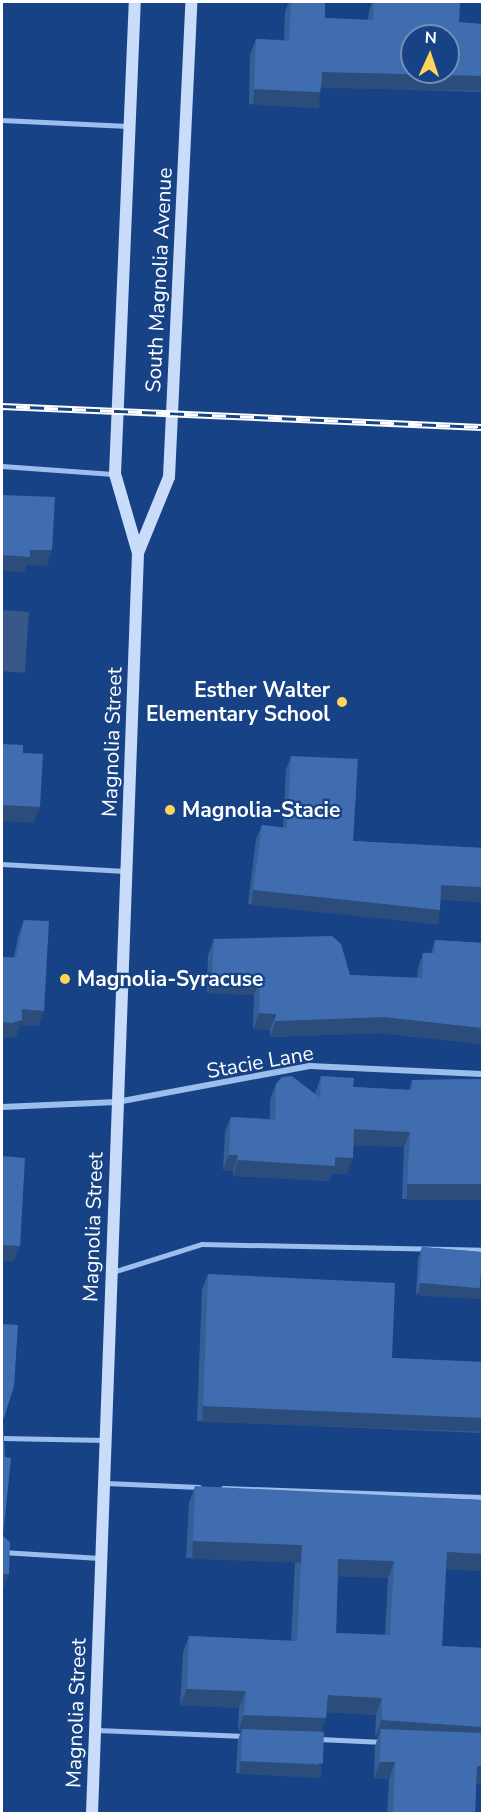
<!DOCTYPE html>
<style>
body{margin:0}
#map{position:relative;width:484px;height:1815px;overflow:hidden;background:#174386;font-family:"Nunito Sans",sans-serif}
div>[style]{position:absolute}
.water>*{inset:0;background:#375889;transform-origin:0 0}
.service>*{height:4.5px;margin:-2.25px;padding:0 2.25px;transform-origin:2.25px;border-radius:2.25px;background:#9cbeed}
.minor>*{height:6px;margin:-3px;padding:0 3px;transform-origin:3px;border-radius:3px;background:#9cbeed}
.secondary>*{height:12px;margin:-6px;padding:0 6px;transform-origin:6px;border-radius:6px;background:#c9dcf9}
.rail>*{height:7px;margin-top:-3.5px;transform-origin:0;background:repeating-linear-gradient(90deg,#174386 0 14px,#fff 0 28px);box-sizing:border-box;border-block:2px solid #fff}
.wall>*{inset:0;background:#365e97}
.shaded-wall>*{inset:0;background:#2c4c7b;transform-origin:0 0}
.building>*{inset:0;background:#3f6db0;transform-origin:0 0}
.dots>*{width:16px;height:16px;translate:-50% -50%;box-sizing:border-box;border:3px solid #174386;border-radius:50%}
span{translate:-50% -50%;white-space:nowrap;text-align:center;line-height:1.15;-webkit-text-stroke:4.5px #174386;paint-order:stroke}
.street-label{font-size:21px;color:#fff}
.poi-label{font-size:21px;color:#fff;font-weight:700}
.right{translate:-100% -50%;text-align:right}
.left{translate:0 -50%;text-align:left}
.frame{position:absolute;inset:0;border:3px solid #fff;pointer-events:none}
.north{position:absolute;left:400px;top:24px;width:60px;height:60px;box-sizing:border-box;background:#174386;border:2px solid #748eb6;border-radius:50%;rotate:3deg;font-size:16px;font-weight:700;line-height:24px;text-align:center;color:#fff}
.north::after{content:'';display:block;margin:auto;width:21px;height:27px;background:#ffd559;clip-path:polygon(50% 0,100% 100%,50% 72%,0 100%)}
</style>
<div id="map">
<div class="water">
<i style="left:2px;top:610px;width:27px;height:61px;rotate:4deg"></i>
</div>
<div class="service">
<i style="left:2px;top:120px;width:126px;rotate:2.7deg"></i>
<i style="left:2px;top:466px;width:111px;rotate:4.1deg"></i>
<i style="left:2px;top:864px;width:123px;rotate:3.3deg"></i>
<i style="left:113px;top:1272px;width:93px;rotate:-17.5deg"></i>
<i style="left:202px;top:1244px;width:280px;rotate:1.2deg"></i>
<i style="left:2px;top:1438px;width:103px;rotate:1.1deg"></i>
<i style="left:106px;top:1483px;width:93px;rotate:2.5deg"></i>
<i style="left:223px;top:1488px;width:259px;rotate:2deg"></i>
<i style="left:2px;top:1552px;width:98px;rotate:3.5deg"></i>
<i style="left:97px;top:1730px;width:148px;rotate:2.3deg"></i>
<i style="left:319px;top:1739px;width:64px;rotate:2.7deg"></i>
</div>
<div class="minor">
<i style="left:2px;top:1107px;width:115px;rotate:-2.5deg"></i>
<i style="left:117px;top:1102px;width:196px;rotate:-10.6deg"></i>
<i style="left:310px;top:1066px;width:172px;rotate:2.7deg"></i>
</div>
<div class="secondary">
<i style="left:138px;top:553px;width:82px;rotate:-67.8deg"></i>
<i style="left:169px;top:477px;width:476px;rotate:-87.3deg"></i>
<i style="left:92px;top:1814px;width:1262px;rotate:-87.91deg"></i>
<i style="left:138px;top:553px;width:82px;rotate:-106.2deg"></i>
<i style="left:115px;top:474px;width:472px;rotate:-87.6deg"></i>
</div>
<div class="rail">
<i style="left:2px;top:406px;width:480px;rotate:2.5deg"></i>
</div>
<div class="wall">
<i style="clip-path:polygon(289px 2px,325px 2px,325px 18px,368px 20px,369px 11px,372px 2px,460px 2px,459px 22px,483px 92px,321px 87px,320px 92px,315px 107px,249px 104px,250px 55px,256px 39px,284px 40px,285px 11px)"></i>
<i style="clip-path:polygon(291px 756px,353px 841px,483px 848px,483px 901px,441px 899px,435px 924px,248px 904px,256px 839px,262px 825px,283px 828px,286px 770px)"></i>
<i style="clip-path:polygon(24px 920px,39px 1026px,20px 1025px,16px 1036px,7px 1038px,2px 1038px,2px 957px,14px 957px,18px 936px)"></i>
<i style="clip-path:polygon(214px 939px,350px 975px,417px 978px,418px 968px,423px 953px,431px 953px,435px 940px,483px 943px,483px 1044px,379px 1033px,270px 1037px,270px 1030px,253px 1029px,254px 995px,207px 993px,208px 955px)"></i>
<i style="clip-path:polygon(321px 1076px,353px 1087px,409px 1090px,412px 1080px,483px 1079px,483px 1199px,402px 1199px,404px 1147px,354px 1145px,347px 1174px,332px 1173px,329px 1181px,233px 1176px,233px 1171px,223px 1170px,225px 1132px,231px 1117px,270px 1119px,270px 1099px,276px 1084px,315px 1094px)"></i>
<i style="clip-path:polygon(422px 1247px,483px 1252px,416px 1295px,418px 1259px)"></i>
<i style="clip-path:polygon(208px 1274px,392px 1358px,483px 1362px,483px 1433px,197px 1421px,202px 1289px)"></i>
<i style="clip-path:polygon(evenodd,195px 1486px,483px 1571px,446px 1569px,442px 1646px,483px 1648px,483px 1784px,476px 1783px,475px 1814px,387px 1814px,389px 1779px,374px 1778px,375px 1746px,378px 1737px,375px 1737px,376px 1715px,327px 1712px,321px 1732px,318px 1777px,236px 1773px,238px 1740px,241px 1731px,238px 1731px,239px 1708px,180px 1705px,183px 1653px,189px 1636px,291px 1641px,295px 1562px,186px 1558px,189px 1503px,195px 1486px,338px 1576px,388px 1578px,385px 1635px,336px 1633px,338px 1576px)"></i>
</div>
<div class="shaded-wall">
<i style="left:322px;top:72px;width:161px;height:16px;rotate:1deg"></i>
<i style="left:254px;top:89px;width:66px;height:16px;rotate:3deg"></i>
<i style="clip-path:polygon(30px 550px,52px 550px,47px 566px,27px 565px,24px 572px,2px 571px,2px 555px)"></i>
<i style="clip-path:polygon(2px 805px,40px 807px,34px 823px,2px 821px)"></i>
<i style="left:441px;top:885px;width:42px;height:15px;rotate:3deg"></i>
<i style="left:253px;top:890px;width:188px;height:15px;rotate:6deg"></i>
<i style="clip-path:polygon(212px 978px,260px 980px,254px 995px,207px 993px)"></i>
<i style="clip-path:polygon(22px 1009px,44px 1011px,39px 1026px,20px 1025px,16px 1036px,7px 1038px,2px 1038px,2px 1022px)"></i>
<i style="clip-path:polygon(259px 1013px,276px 1014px,270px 1030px,253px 1029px)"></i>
<i style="clip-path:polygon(384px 1017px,483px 1028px,483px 1044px,379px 1033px,270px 1037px,276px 1021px)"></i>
<i style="clip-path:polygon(354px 1129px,410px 1132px,404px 1147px,349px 1145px)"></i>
<i style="clip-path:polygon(229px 1155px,238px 1155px,233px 1171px,223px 1170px)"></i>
<i style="clip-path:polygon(335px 1157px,353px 1158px,347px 1174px,332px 1173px,329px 1181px,233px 1176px,238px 1160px)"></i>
<i style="left:407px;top:1184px;width:76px;height:16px"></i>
<i style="clip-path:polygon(2px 1245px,20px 1246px,14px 1261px,2px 1261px)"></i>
<i style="left:420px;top:1283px;width:63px;height:13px;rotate:3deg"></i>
<i style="left:203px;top:1406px;width:280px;height:16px;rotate:2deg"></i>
<i style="left:193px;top:1541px;width:109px;height:18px;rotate:2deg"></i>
<i style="clip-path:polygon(447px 1552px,483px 1554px,483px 1571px,441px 1569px)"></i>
<i style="clip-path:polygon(338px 1559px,394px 1561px,388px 1578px,332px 1576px)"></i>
<i style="clip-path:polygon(2px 1574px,9px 1574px,3px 1590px,2px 1590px)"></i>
<i style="clip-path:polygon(187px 1689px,246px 1691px,239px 1708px,180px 1705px)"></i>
<i style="clip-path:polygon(328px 1695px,382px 1698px,376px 1715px,321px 1712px)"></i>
<i style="clip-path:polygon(244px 1715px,326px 1718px,320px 1735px,242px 1729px,241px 1731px,238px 1731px)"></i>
<i style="clip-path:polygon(382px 1720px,483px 1727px,483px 1744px,381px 1729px,378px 1737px,375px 1737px)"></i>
<i style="left:240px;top:1761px;width:82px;height:13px;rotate:3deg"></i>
<i style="clip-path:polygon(380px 1762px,395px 1762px,389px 1779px,374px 1778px)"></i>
<i style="clip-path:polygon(477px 1766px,483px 1766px,483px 1784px,471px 1783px)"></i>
</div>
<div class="building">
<i style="clip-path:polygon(evenodd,291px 2px,325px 2px,325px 18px,373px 20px,374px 2px,460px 2px,459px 22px,483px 24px,483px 76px,322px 72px,320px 92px,254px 89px,256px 39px,289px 41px,291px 2px,412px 36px,448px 36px,448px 72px,412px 72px,412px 36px)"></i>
<i style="clip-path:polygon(2px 495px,55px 497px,52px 550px,30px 550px,30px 557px,2px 555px)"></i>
<i style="clip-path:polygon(2px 744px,23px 745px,23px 753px,43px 754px,40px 807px,2px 805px)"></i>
<i style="clip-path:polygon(291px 756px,358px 759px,353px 841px,483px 848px,483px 887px,441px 885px,440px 910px,253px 890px,262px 825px,287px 828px)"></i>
<i style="clip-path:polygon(24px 920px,49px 921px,44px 1011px,22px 1009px,22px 1020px,12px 1023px,2px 1022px,2px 957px,16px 958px)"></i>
<i style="clip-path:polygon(332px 936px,341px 944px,350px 975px,422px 978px,423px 953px,435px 953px,435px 940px,483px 943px,483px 1028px,384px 1017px,276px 1021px,276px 1014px,259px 1013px,260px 980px,212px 978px,214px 939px)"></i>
<i style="clip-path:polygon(292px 1076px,320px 1098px,321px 1076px,354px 1078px,353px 1087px,412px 1090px,412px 1080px,483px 1079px,483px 1184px,407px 1184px,410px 1132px,354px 1129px,353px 1158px,335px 1157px,335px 1166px,238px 1160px,238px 1155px,229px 1155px,231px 1117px,275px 1120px,276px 1084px,282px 1077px)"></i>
<i style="clip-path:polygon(2px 1156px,25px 1158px,20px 1246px,2px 1245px)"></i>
<i style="left:422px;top:1247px;width:61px;height:36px;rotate:5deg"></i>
<i style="clip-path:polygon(208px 1274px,395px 1283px,392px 1358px,483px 1362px,483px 1418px,203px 1406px)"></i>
<i style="clip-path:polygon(2px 1324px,18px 1325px,14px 1386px,3px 1421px,5px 1457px,11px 1458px,3px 1536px,10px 1542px,9px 1574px,2px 1574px)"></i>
<i style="clip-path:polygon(evenodd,195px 1486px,483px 1500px,483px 1554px,447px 1552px,442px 1646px,483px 1648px,483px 1727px,382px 1720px,382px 1698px,328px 1695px,326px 1718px,244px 1715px,246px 1691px,187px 1689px,189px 1636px,297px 1641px,302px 1545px,193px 1541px,195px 1486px,338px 1559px,394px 1561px,390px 1635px,336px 1633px,338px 1559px)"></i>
<i style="left:242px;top:1729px;width:82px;height:32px;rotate:2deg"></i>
<i style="clip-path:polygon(381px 1729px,483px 1733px,483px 1766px,477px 1766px,475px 1814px,393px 1814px,395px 1762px,380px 1762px)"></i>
</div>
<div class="dots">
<i style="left:342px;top:702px;background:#ffd559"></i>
<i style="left:170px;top:810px;background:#ffd559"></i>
<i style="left:65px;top:979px;background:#ffd559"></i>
</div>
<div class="street-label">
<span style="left:159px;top:280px;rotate:-87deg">South Magnolia Avenue</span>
<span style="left:112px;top:742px;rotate:-88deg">Magnolia Street</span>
<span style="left:260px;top:1062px;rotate:-10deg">Stacie Lane</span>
<span style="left:93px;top:1227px;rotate:-88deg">Magnolia Street</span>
<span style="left:76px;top:1713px;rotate:-88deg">Magnolia Street</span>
</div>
<div class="poi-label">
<span class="right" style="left:330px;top:702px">Esther Walter<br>Elementary School</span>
<span class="left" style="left:182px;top:810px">Magnolia-Stacie</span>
<span class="left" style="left:77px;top:979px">Magnolia-Syracuse</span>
</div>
<div class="frame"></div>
<div class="north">N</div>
</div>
